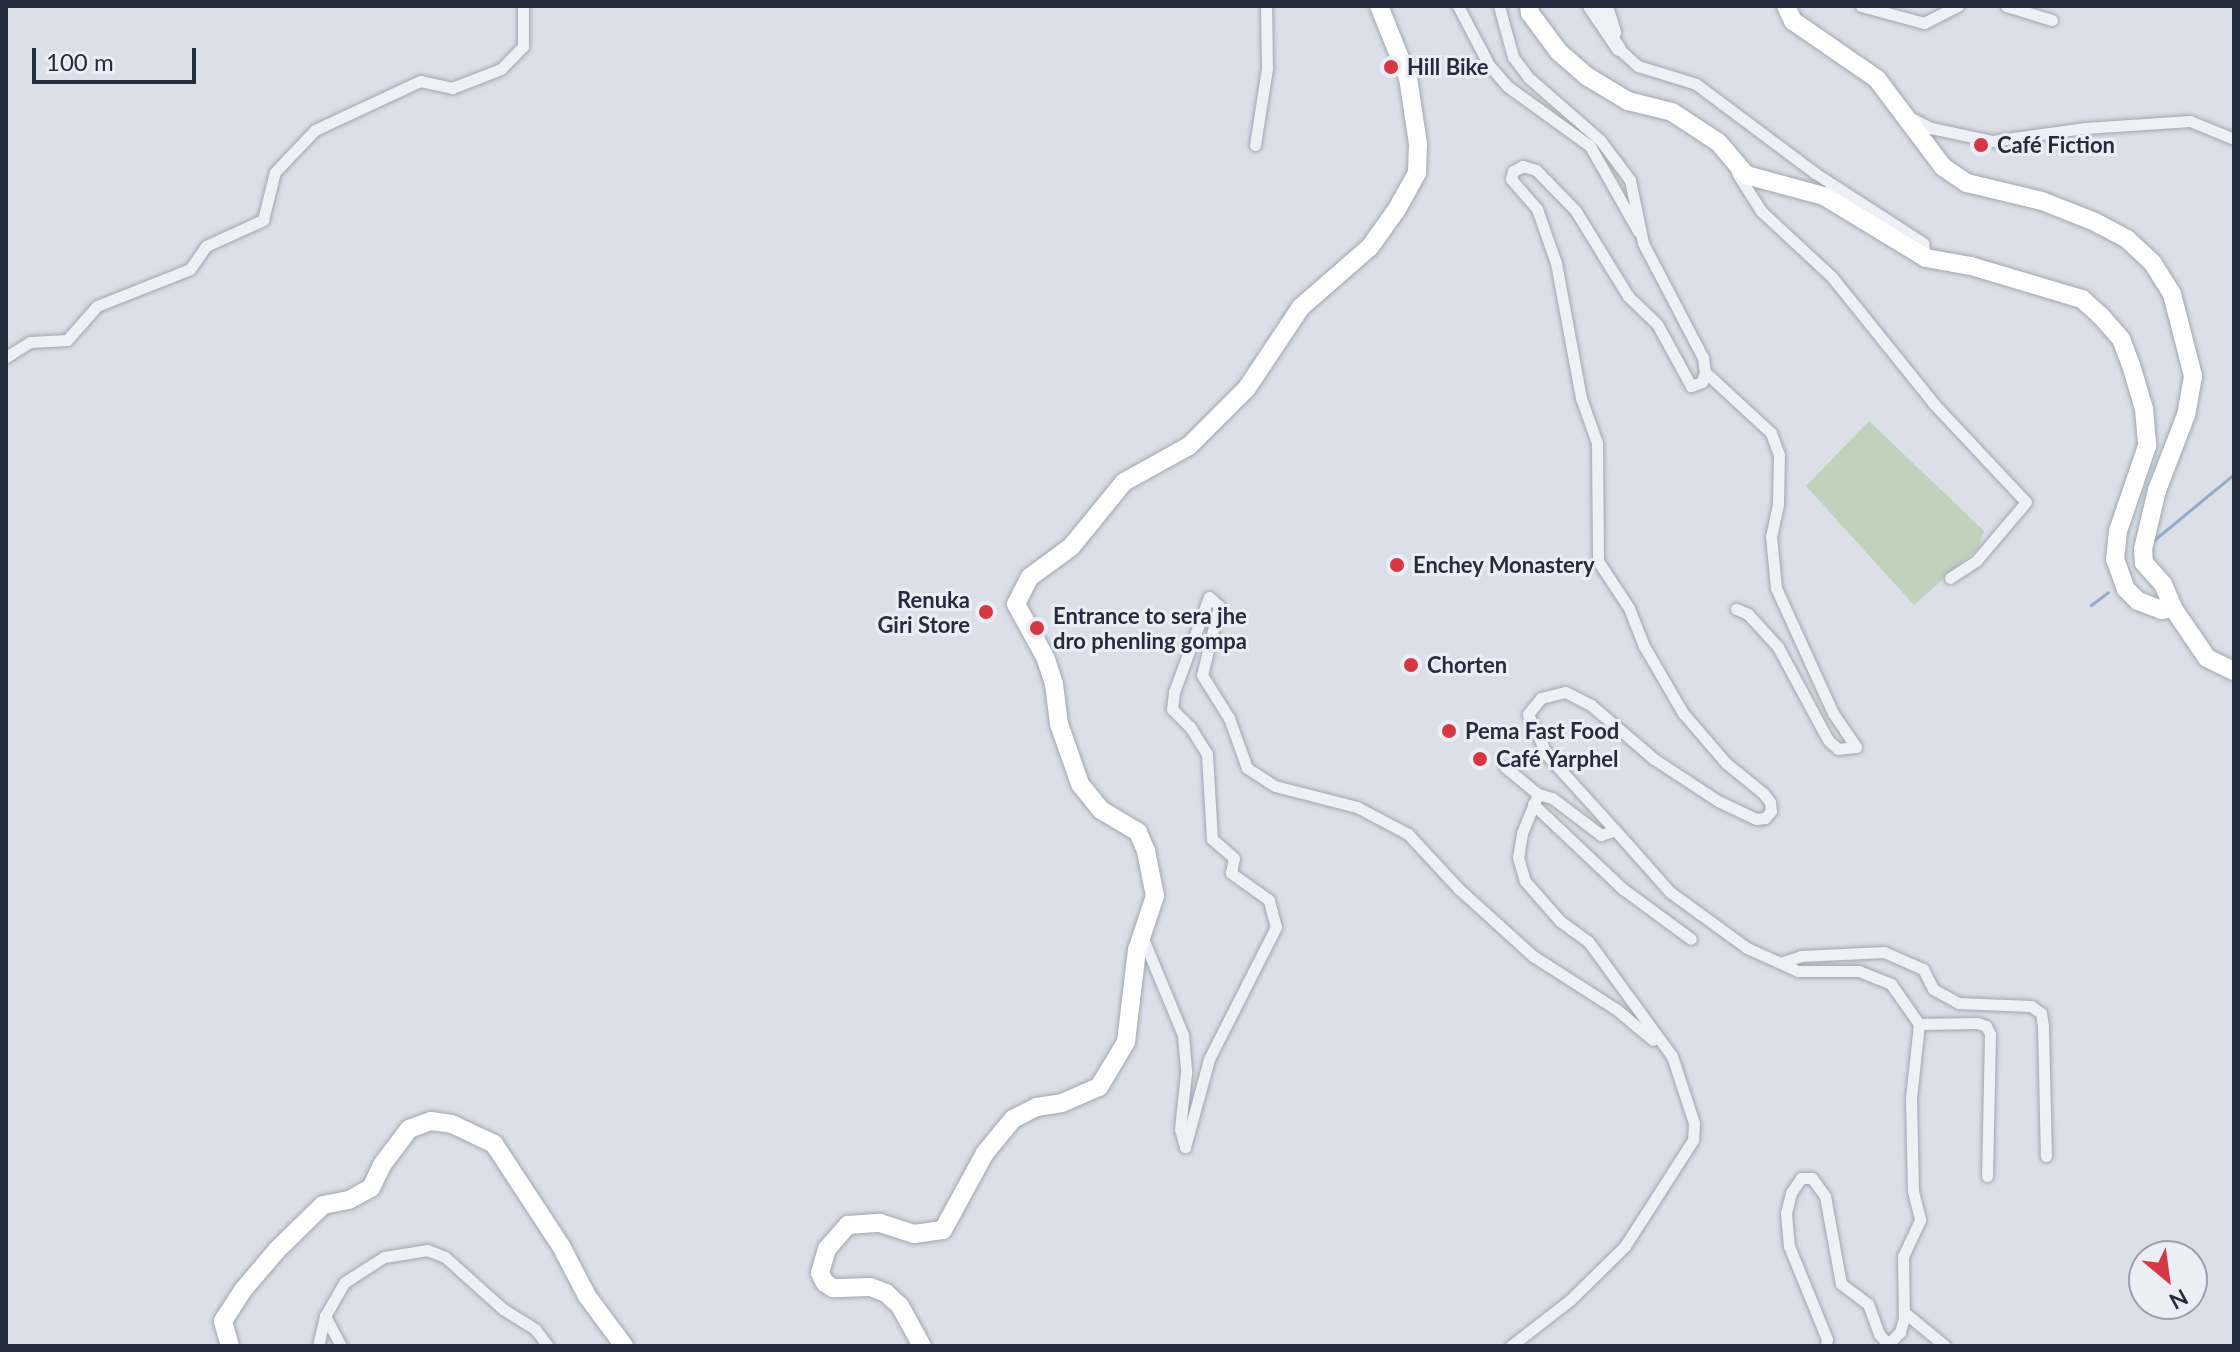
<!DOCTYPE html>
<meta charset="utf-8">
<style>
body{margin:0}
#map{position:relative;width:2240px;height:1352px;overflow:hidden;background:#dcdfe7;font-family:Lato,sans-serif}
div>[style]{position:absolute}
.green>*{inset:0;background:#c0d1bc}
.stream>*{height:3px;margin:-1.5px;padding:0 1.5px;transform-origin:1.5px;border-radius:1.5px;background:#94aaca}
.roads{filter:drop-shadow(0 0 2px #a1a6b1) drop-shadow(0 0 2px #a1a6b1)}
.minor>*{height:11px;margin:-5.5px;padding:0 5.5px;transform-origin:5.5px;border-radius:5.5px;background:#eff0f5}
.tertiary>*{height:14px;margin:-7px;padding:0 7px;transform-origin:7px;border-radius:7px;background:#eff0f5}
.primary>*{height:18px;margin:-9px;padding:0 9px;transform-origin:9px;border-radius:9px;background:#fff}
.dots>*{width:22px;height:22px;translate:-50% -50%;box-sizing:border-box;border:4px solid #ebeef5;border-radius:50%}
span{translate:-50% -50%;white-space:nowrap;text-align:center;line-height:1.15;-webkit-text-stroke:6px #ebeef5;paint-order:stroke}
.poi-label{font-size:22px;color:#252c3e;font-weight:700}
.left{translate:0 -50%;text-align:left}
.right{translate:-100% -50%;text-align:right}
.frame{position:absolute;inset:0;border:8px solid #252c3e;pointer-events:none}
.north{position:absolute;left:2128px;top:1240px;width:80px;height:80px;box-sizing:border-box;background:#ebeef5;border:2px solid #9ca0ac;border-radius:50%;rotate:151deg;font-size:22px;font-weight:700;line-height:32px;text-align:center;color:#252c3e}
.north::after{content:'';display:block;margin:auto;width:28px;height:36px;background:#d53843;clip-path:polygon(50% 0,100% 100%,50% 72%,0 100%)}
.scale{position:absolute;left:32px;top:48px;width:164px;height:36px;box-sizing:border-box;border:4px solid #252c3e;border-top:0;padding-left:10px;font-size:24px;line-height:28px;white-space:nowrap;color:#252c3e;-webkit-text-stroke:6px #ebeef5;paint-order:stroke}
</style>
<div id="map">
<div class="green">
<i style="clip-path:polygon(1869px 421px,1984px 531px,1978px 548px,1914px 605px,1806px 486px)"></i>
</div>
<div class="stream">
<i style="left:2154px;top:540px;width:104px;rotate:-39.5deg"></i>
<i style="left:2091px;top:605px;width:21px;rotate:-37deg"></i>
</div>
<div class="roads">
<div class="minor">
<i style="left:1458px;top:6px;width:67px;rotate:62.3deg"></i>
<i style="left:1489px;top:65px;width:28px;rotate:49deg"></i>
<i style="left:1507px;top:86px;width:102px;rotate:35.9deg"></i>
<i style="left:1590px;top:146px;width:98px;rotate:60.5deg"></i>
<i style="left:1499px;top:6px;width:53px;rotate:74.6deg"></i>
<i style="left:1513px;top:57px;width:26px;rotate:53deg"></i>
<i style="left:1529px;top:78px;width:94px;rotate:41.1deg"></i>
<i style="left:1600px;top:140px;width:50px;rotate:53.1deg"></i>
<i style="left:1630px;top:180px;width:64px;rotate:78.3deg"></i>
<i style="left:1643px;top:243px;width:130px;rotate:62.4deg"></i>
<i style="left:1703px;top:358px;width:14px;rotate:82deg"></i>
<i style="left:1705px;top:372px;width:10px;rotate:107deg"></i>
<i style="left:1702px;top:382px;width:12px;rotate:160deg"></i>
<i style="left:1691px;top:386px;width:71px;rotate:-118.7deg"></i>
<i style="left:1657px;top:324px;width:40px;rotate:-136deg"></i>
<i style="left:1628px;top:296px;width:101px;rotate:-121.6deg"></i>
<i style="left:1575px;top:210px;width:56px;rotate:-134.3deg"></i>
<i style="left:1536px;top:170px;width:14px;rotate:-163deg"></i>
<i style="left:1523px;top:166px;width:11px;rotate:153deg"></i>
<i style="left:1513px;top:171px;width:8px;rotate:104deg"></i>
<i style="left:1511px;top:179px;width:40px;rotate:49deg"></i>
<i style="left:1537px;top:209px;width:57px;rotate:70.6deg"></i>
<i style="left:1556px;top:263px;width:137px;rotate:79.5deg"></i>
<i style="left:1581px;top:398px;width:48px;rotate:70.4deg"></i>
<i style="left:1597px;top:443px;width:118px;rotate:89.5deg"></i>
<i style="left:1598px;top:561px;width:56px;rotate:56.6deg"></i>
<i style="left:1629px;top:608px;width:41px;rotate:68.5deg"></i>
<i style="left:1644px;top:646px;width:78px;rotate:59.8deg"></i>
<i style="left:1683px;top:713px;width:66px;rotate:49.3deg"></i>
<i style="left:1726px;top:763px;width:48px;rotate:39deg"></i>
<i style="left:1763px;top:793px;width:11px;rotate:52deg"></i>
<i style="left:1770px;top:802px;width:9px;rotate:84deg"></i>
<i style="left:1771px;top:811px;width:9px;rotate:131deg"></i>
<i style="left:1765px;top:818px;width:9px;rotate:174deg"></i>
<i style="left:1756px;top:819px;width:42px;rotate:-154.7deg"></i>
<i style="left:1718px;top:801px;width:77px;rotate:-146.7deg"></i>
<i style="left:1654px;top:759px;width:83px;rotate:-139.4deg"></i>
<i style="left:1591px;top:705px;width:29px;rotate:-153deg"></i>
<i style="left:1565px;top:692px;width:25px;rotate:166deg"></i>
<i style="left:1541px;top:698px;width:21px;rotate:129deg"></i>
<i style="left:1528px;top:714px;width:45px;rotate:65.1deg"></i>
<i style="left:1547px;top:755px;width:101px;rotate:47.8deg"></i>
<i style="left:1615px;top:830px;width:15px;rotate:160deg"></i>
<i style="left:1601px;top:835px;width:61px;rotate:-142.9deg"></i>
<i style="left:1552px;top:798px;width:15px;rotate:-164deg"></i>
<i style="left:1538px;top:794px;width:42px;rotate:112.3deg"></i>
<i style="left:1522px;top:833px;width:24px;rotate:99deg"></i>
<i style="left:1518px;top:857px;width:25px;rotate:74deg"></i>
<i style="left:1525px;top:881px;width:53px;rotate:48.8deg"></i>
<i style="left:1560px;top:921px;width:34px;rotate:36deg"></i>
<i style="left:1588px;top:941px;width:142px;rotate:53.9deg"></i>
<i style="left:1672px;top:1056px;width:71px;rotate:71.8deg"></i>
<i style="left:1694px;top:1123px;width:17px;rotate:93deg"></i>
<i style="left:1693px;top:1140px;width:126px;rotate:122.7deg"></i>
<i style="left:1625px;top:1246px;width:77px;rotate:135.5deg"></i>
<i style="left:1570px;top:1300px;width:75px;rotate:142.1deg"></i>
<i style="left:1861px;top:6px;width:65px;rotate:15.1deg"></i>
<i style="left:1924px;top:23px;width:38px;rotate:-27deg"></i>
<i style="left:2006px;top:6px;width:48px;rotate:16.9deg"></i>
<i style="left:1619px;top:49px;width:25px;rotate:42deg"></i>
<i style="left:1638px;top:66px;width:61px;rotate:17.2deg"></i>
<i style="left:1696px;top:84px;width:149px;rotate:36.8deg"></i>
<i style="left:1815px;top:173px;width:129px;rotate:32.9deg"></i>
<i style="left:1923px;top:243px;width:15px;rotate:79deg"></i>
<i style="left:1911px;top:118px;width:22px;rotate:27deg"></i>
<i style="left:1931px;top:128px;width:62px;rotate:12deg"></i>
<i style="left:1992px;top:141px;width:94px;rotate:-8deg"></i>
<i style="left:2085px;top:128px;width:105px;rotate:-3.8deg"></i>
<i style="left:2190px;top:121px;width:48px;rotate:22.2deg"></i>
<i style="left:1255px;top:145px;width:78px;rotate:-81.1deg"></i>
<i style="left:1267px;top:68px;width:62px;rotate:-90.9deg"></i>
<i style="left:1737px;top:173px;width:45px;rotate:57.7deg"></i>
<i style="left:1761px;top:211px;width:97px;rotate:42.9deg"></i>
<i style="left:1832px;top:277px;width:163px;rotate:51.2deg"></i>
<i style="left:1934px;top:404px;width:134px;rotate:46.8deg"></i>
<i style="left:2026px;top:502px;width:77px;rotate:130.3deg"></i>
<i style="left:1976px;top:561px;width:31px;rotate:147deg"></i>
<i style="left:6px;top:357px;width:28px;rotate:-32deg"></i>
<i style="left:30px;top:342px;width:37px;rotate:-3deg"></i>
<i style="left:67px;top:340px;width:45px;rotate:-48.6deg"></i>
<i style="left:97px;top:306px;width:100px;rotate:-21.7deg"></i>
<i style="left:190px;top:269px;width:28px;rotate:-55deg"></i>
<i style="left:206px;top:246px;width:63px;rotate:-24.5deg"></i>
<i style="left:263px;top:220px;width:49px;rotate:-76deg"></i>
<i style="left:275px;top:172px;width:58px;rotate:-46.4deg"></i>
<i style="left:315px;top:130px;width:116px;rotate:-25deg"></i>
<i style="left:420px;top:81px;width:33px;rotate:12deg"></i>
<i style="left:452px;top:88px;width:53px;rotate:-21.2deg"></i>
<i style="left:501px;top:69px;width:32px;rotate:-46deg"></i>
<i style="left:523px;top:46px;width:40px;rotate:-90deg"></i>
<i style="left:1705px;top:372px;width:90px;rotate:42.7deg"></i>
<i style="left:1771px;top:433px;width:23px;rotate:70deg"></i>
<i style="left:1779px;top:455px;width:49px;rotate:91.2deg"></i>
<i style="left:1778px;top:504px;width:33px;rotate:102deg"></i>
<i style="left:1771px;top:536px;width:52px;rotate:84.5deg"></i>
<i style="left:1776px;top:588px;width:137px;rotate:65.5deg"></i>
<i style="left:1833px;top:713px;width:41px;rotate:55.9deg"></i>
<i style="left:1856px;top:747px;width:18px;rotate:174deg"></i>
<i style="left:1838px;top:749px;width:13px;rotate:-138deg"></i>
<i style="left:1828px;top:740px;width:106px;rotate:-118.3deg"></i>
<i style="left:1778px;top:647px;width:45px;rotate:-132.3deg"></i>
<i style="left:1748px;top:614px;width:13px;rotate:-157deg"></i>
<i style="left:1505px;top:767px;width:43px;rotate:39.3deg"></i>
<i style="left:1533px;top:804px;width:124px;rotate:43.4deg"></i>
<i style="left:1623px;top:889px;width:84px;rotate:36.3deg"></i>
<i style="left:1615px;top:830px;width:83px;rotate:48.4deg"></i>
<i style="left:1670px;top:892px;width:95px;rotate:36deg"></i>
<i style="left:1747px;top:948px;width:56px;rotate:24.3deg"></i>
<i style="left:1798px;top:971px;width:61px"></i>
<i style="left:1859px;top:971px;width:35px;rotate:22deg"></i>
<i style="left:1891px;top:984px;width:49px;rotate:55deg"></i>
<i style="left:1919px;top:1024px;width:74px;rotate:96.2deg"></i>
<i style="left:1911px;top:1098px;width:93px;rotate:88.8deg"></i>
<i style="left:1913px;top:1191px;width:30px;rotate:76deg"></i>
<i style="left:1920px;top:1220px;width:40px;rotate:115deg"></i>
<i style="left:1903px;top:1256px;width:62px;rotate:89.1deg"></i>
<i style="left:1904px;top:1318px;width:15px;rotate:106deg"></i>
<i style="left:1900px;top:1332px;width:17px;rotate:135deg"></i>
<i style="left:1888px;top:1344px;width:13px;rotate:-132deg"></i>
<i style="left:1879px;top:1334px;width:32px;rotate:-110deg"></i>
<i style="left:1868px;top:1304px;width:34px;rotate:-143deg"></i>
<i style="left:1841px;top:1284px;width:89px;rotate:-100.3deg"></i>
<i style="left:1825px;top:1196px;width:22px;rotate:-126deg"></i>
<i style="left:1812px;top:1178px;width:11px;rotate:180deg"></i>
<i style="left:1801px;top:1178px;width:18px;rotate:124deg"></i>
<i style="left:1791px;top:1193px;width:21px;rotate:104deg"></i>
<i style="left:1786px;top:1213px;width:33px;rotate:85deg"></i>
<i style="left:1789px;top:1246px;width:100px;rotate:67.8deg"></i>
<i style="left:1827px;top:1339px;width:7px;rotate:98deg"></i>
<i style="left:1142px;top:936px;width:107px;rotate:67.5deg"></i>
<i style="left:1183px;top:1035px;width:38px;rotate:85deg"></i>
<i style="left:1186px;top:1073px;width:56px;rotate:96.1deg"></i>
<i style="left:1180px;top:1129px;width:19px;rotate:74deg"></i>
<i style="left:1185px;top:1147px;width:91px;rotate:-74.7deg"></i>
<i style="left:1209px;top:1059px;width:148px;rotate:-63.1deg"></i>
<i style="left:1276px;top:927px;width:28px;rotate:-105deg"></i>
<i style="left:1269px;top:900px;width:47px;rotate:-144.6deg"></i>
<i style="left:1231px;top:873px;width:15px;rotate:-79deg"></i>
<i style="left:1234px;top:858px;width:29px;rotate:-139deg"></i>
<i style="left:1212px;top:839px;width:85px;rotate:-93.4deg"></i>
<i style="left:1207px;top:754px;width:32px;rotate:-122deg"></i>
<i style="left:1190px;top:727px;width:25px;rotate:-135deg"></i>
<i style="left:1172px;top:709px;width:17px;rotate:-83deg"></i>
<i style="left:1174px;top:692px;width:101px;rotate:-69.8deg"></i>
<i style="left:1209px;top:597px;width:13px;rotate:42deg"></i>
<i style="left:1219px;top:606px;width:71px;rotate:103.8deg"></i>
<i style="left:1202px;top:675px;width:51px;rotate:57.9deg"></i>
<i style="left:1229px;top:718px;width:53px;rotate:70.2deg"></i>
<i style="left:1247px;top:768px;width:33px;rotate:33deg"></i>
<i style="left:1275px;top:786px;width:85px;rotate:14.4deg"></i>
<i style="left:1357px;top:807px;width:58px;rotate:27.9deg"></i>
<i style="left:1408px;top:834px;width:75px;rotate:47.2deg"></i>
<i style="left:1459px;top:889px;width:100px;rotate:42.2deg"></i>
<i style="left:1533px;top:956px;width:98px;rotate:32.6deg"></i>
<i style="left:1616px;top:1009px;width:48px;rotate:40deg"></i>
<i style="left:1783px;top:962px;width:19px;rotate:-18deg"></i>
<i style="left:1801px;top:956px;width:83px;rotate:-2.8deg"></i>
<i style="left:1884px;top:952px;width:43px;rotate:23.6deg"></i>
<i style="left:1923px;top:969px;width:22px;rotate:63deg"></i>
<i style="left:1933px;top:989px;width:29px;rotate:29deg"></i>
<i style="left:1958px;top:1003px;width:73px;rotate:2.4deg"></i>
<i style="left:2031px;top:1006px;width:12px;rotate:35deg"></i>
<i style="left:2041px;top:1013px;width:13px;rotate:81deg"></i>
<i style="left:2043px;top:1026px;width:130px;rotate:88.7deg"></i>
<i style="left:1919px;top:1024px;width:58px;rotate:-1deg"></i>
<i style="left:1977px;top:1023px;width:9px;rotate:18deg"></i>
<i style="left:1986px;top:1026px;width:9px;rotate:63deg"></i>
<i style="left:1990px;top:1034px;width:142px;rotate:91.2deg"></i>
<i style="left:1904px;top:1312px;width:53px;rotate:39.7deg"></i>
<i style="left:318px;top:1346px;width:31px;rotate:-77deg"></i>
<i style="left:341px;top:1346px;width:34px;rotate:-118deg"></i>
<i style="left:325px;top:1316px;width:39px;rotate:-60deg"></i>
<i style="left:345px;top:1282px;width:46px;rotate:-32.7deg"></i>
<i style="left:384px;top:1257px;width:44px;rotate:-9.2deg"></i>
<i style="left:427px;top:1250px;width:19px;rotate:21deg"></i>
<i style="left:445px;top:1257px;width:78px;rotate:41.9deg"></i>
<i style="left:503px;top:1309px;width:38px;rotate:32deg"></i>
<i style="left:535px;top:1329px;width:21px;rotate:53deg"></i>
</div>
<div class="tertiary">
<i style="left:1590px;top:6px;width:52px;rotate:56deg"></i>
<i style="left:1606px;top:6px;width:28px;rotate:73deg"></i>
</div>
<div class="primary">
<i style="left:1529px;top:6px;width:7px;rotate:82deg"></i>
<i style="left:1530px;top:13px;width:49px;rotate:53.4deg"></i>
<i style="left:1559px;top:52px;width:38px;rotate:41deg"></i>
<i style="left:1588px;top:77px;width:47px;rotate:31deg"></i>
<i style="left:1628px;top:101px;width:45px;rotate:14deg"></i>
<i style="left:1672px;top:112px;width:56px;rotate:33.4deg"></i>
<i style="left:1719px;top:143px;width:42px;rotate:49.8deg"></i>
<i style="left:1746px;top:175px;width:81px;rotate:15.1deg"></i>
<i style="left:1824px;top:196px;width:119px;rotate:31.3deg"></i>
<i style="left:1926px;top:258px;width:46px;rotate:10.1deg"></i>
<i style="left:1971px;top:266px;width:116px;rotate:16.6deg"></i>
<i style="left:2082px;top:299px;width:25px;rotate:42deg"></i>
<i style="left:2101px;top:316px;width:30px;rotate:49deg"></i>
<i style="left:2121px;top:339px;width:28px;rotate:69deg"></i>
<i style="left:2131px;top:365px;width:46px;rotate:73.5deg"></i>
<i style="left:2144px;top:409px;width:37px;rotate:85deg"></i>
<i style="left:2147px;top:446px;width:90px;rotate:108.8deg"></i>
<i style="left:2118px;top:531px;width:28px;rotate:96deg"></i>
<i style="left:2115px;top:559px;width:32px;rotate:70deg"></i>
<i style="left:2126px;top:589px;width:17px;rotate:45deg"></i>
<i style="left:2138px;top:601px;width:25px;rotate:21deg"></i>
<i style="left:2161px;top:610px;width:12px;rotate:-9deg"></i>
<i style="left:1786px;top:6px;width:17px;rotate:65deg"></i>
<i style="left:1793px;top:21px;width:102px;rotate:34.6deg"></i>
<i style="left:1877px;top:79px;width:110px;rotate:53.1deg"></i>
<i style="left:1943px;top:167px;width:29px;rotate:34deg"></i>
<i style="left:1967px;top:183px;width:77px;rotate:13.5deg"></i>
<i style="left:2042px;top:201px;width:57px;rotate:21.6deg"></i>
<i style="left:2095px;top:222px;width:36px;rotate:28deg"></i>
<i style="left:2127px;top:239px;width:34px;rotate:43deg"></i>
<i style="left:2152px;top:262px;width:38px;rotate:58deg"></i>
<i style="left:2172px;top:294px;width:85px;rotate:75.6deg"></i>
<i style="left:2193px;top:376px;width:40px;rotate:100deg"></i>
<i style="left:2186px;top:415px;width:80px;rotate:111.1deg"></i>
<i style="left:2157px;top:490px;width:61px;rotate:103.3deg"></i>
<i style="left:2143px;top:549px;width:14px;rotate:86deg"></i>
<i style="left:2144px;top:563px;width:28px;rotate:48deg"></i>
<i style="left:2163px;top:584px;width:26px;rotate:67deg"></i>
<i style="left:2173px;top:608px;width:60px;rotate:55.8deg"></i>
<i style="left:2207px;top:658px;width:30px;rotate:26deg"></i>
<i style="left:230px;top:1346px;width:26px;rotate:-106deg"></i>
<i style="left:223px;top:1321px;width:37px;rotate:-57deg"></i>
<i style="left:243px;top:1290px;width:52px;rotate:-49.6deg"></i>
<i style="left:277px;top:1250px;width:64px;rotate:-44.4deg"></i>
<i style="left:323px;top:1205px;width:26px;rotate:-11deg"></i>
<i style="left:349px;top:1200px;width:25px;rotate:-29deg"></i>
<i style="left:371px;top:1188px;width:25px;rotate:-64deg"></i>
<i style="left:382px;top:1165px;width:45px;rotate:-53.1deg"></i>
<i style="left:409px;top:1129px;width:23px;rotate:-20deg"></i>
<i style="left:431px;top:1121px;width:21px;rotate:8deg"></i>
<i style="left:452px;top:1124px;width:47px;rotate:25.5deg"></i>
<i style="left:494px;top:1144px;width:122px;rotate:56.7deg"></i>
<i style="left:561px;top:1246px;width:56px;rotate:62.5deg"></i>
<i style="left:587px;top:1296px;width:62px;rotate:53.5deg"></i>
<i style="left:922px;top:1346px;width:46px;rotate:-118.8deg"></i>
<i style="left:900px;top:1306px;width:19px;rotate:-137deg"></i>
<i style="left:886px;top:1293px;width:17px;rotate:-159deg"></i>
<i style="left:870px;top:1287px;width:37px;rotate:178deg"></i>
<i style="left:833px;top:1288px;width:9px;rotate:-148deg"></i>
<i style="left:825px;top:1283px;width:11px;rotate:-117deg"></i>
<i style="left:820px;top:1273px;width:25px;rotate:-74deg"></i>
<i style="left:827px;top:1249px;width:32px;rotate:-49deg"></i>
<i style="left:848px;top:1225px;width:32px;rotate:-4deg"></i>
<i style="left:880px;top:1223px;width:36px;rotate:18deg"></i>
<i style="left:914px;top:1234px;width:29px;rotate:-8deg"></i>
<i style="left:943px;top:1230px;width:88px;rotate:-61.4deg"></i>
<i style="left:985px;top:1153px;width:44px;rotate:-50.5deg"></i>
<i style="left:1013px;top:1119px;width:27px;rotate:-27deg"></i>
<i style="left:1037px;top:1107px;width:25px;rotate:-9deg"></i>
<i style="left:1062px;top:1103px;width:40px;rotate:-23.4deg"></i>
<i style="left:1099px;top:1087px;width:52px;rotate:-59deg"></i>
<i style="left:1126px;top:1042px;width:93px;rotate:-83.2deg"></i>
<i style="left:1137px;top:950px;width:57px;rotate:-71.6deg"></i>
<i style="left:1155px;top:896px;width:46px;rotate:-101.3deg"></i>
<i style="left:1146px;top:851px;width:21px;rotate:-113deg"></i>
<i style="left:1138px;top:832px;width:43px;rotate:-149.3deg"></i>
<i style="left:1101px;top:810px;width:33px;rotate:-129deg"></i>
<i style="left:1080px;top:784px;width:64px;rotate:-109.3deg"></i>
<i style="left:1059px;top:724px;width:40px;rotate:-97.1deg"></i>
<i style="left:1054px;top:684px;width:28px;rotate:-108deg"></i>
<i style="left:1045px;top:657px;width:60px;rotate:-118.7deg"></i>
<i style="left:1016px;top:604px;width:30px;rotate:-63deg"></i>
<i style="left:1030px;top:577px;width:51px;rotate:-36.2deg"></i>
<i style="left:1071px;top:547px;width:84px;rotate:-50.8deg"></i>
<i style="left:1124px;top:482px;width:74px;rotate:-29deg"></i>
<i style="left:1189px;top:446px;width:82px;rotate:-45deg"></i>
<i style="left:1247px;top:388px;width:97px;rotate:-56.3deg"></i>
<i style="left:1301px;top:307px;width:91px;rotate:-41deg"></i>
<i style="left:1370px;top:247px;width:47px;rotate:-54.6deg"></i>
<i style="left:1397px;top:209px;width:41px;rotate:-60.9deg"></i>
<i style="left:1417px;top:173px;width:29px;rotate:-88deg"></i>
<i style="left:1418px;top:144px;width:67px;rotate:-98.6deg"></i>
<i style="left:1408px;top:78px;width:78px;rotate:-111.9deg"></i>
</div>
</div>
<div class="dots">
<i style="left:1391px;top:67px;background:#d53843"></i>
<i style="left:1981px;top:145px;background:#d53843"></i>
<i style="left:1397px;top:565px;background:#d53843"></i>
<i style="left:986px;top:612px;background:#d53843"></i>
<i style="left:1037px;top:628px;background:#d53843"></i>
<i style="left:1411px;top:665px;background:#d53843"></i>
<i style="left:1449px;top:731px;background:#d53843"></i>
<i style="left:1480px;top:759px;background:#d53843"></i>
</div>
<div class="poi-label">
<span class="left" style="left:1407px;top:67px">Hill Bike</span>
<span class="left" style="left:1997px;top:145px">Café Fiction</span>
<span class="left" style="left:1413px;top:565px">Enchey Monastery</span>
<span class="right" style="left:970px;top:612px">Renuka<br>Giri Store</span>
<span class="left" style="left:1053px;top:628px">Entrance to sera jhe<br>dro phenling gompa</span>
<span class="left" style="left:1427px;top:665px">Chorten</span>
<span class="left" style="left:1465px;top:731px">Pema Fast Food</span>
<span class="left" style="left:1496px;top:759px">Café Yarphel</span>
</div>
<div class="frame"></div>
<div class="north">N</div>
<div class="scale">100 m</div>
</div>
